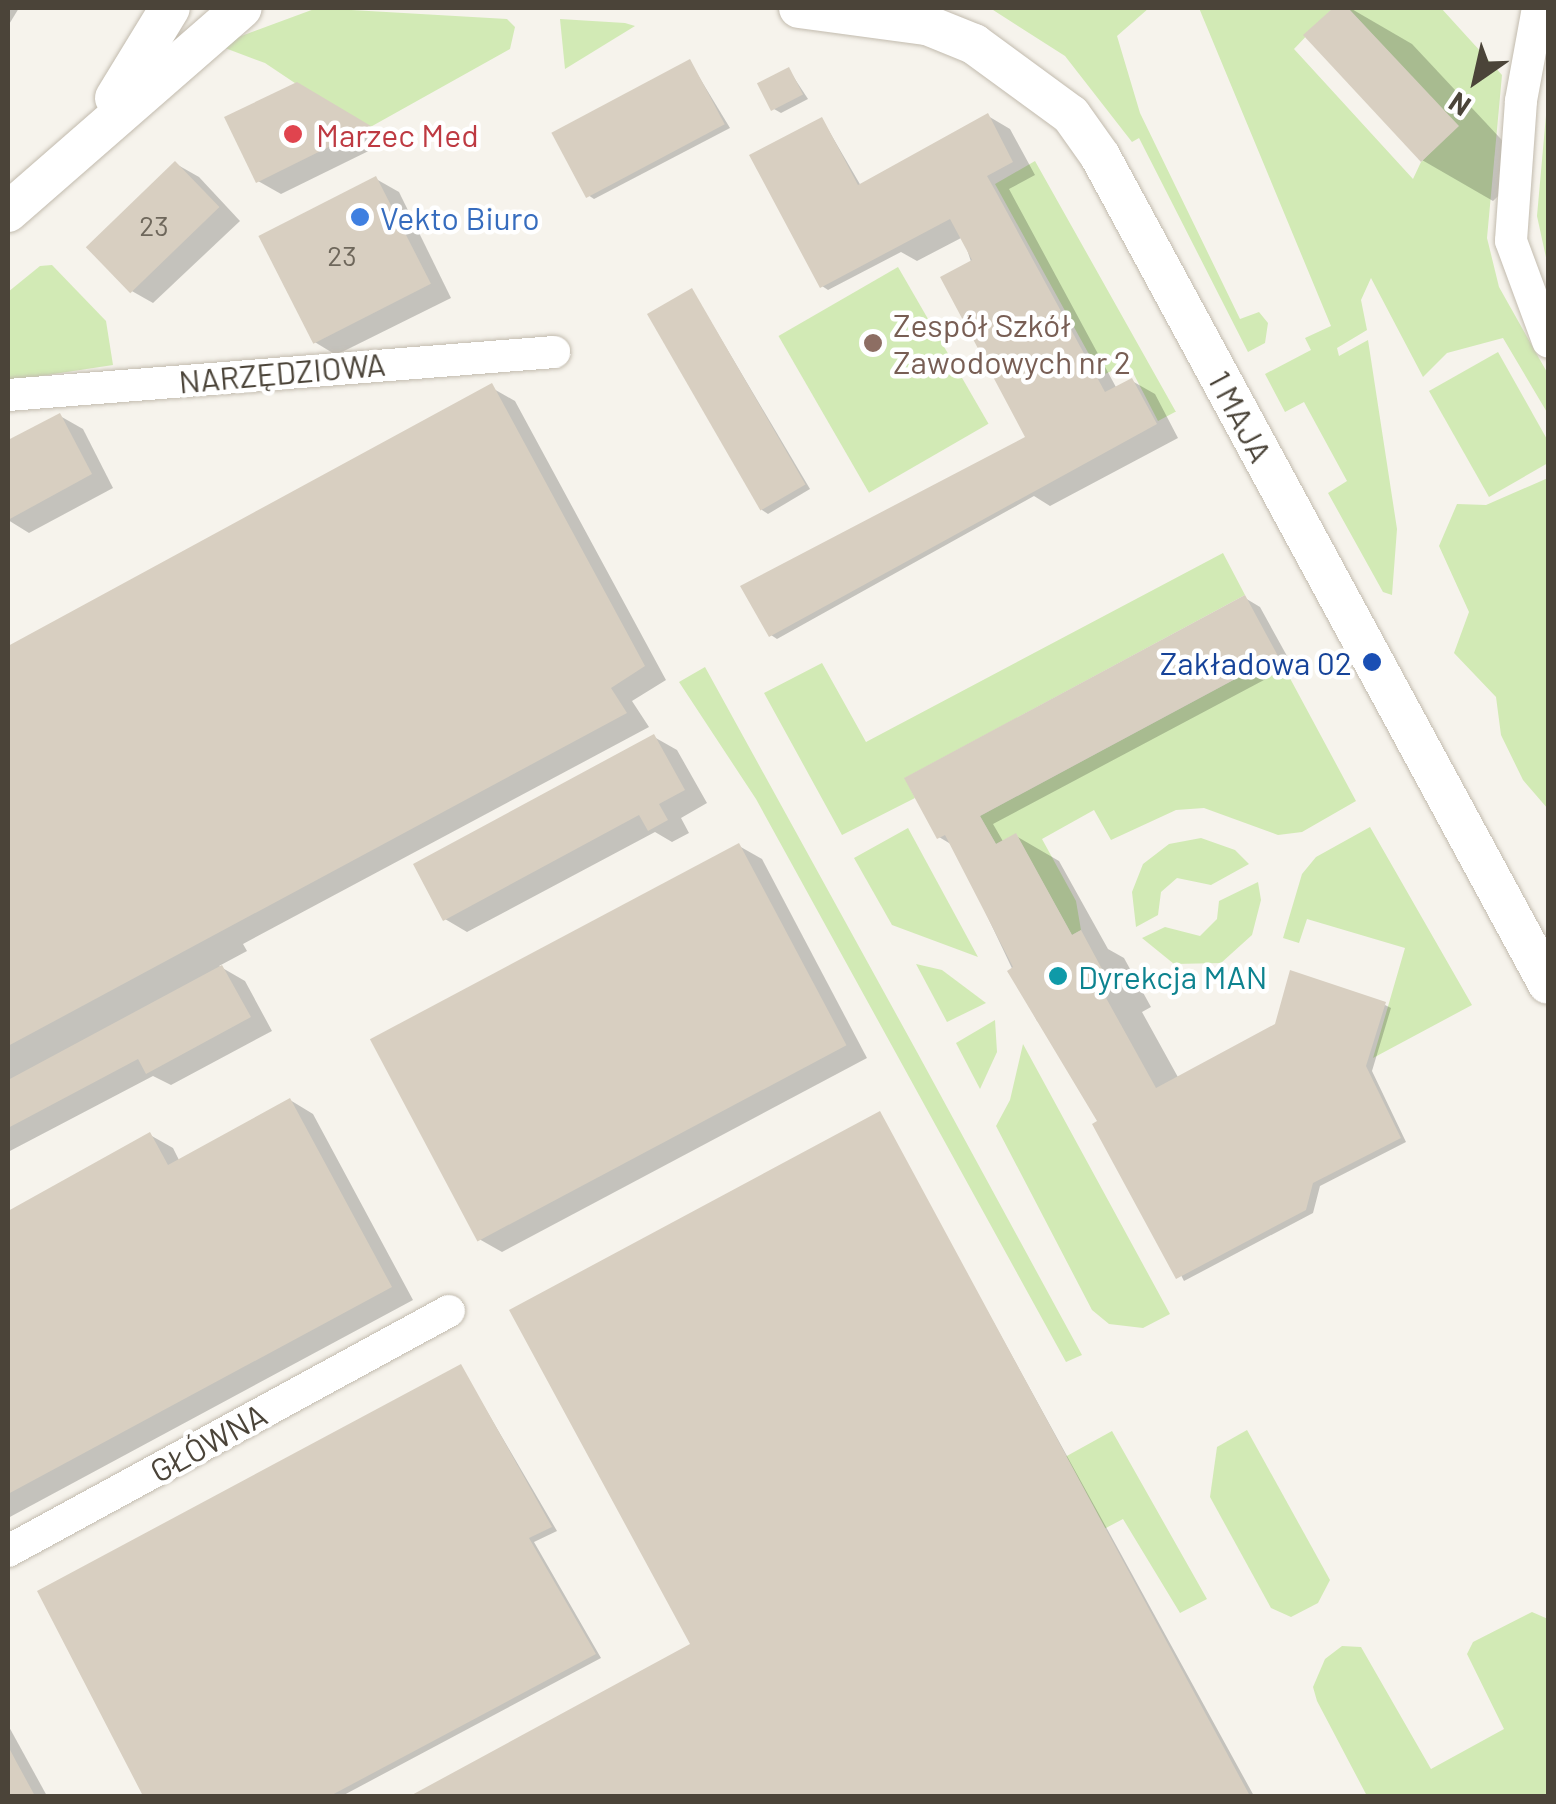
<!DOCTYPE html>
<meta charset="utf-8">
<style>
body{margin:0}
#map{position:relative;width:1556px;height:1804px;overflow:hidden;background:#f6f3ec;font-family:Barlow,sans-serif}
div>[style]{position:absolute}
.green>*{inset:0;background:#d2eab5;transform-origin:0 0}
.shadow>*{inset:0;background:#0003}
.building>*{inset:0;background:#d8cfc1;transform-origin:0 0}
.roads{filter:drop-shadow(0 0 2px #c2bbae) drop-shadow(0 0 2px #c2bbae)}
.minor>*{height:32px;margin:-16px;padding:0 16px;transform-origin:16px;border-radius:16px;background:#fff}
.tertiary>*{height:40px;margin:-20px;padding:0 20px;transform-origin:20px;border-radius:20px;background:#fff}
.dots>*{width:28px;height:28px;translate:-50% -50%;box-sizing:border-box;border:5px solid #fff;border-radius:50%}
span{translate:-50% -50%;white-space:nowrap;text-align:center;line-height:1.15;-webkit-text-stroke:9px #fff;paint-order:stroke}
.number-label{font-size:28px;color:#6e675b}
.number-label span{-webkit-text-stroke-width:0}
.health-label{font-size:32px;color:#be3a42}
.left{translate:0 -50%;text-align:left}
.shop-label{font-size:32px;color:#366cbe}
.education-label{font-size:32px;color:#785e54}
.street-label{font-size:32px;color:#4b4439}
.transit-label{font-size:32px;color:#164399}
.right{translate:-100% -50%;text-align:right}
.culture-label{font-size:32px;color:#0d838f}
.frame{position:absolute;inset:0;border:10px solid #4b4439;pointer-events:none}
.north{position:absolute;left:1426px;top:30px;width:100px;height:100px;-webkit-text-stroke:8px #fff;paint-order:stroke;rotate:214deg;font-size:28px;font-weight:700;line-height:40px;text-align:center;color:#4b4439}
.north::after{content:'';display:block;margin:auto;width:35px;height:45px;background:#4b4439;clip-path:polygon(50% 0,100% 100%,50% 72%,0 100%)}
</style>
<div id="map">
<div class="green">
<i style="clip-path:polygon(317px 8px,507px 19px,515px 27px,510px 49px,365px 130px,265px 63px,217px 45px)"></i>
<i style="clip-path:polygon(990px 8px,1149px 8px,1117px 36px,1140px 113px,1240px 319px,1259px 312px,1268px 323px,1265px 343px,1248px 352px,1139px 138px,1132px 142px,1065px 56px)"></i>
<i style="clip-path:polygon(1199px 8px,1333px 8px,1294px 49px,1413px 179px,1421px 162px,1458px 126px,1348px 8px,1441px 8px,1502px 75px,1487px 238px,1499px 287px,1548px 374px,1548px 414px,1503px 338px,1447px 353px,1423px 377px,1371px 278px,1361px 300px,1367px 330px,1337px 348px,1339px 356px,1368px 340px,1397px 529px,1392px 595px,1383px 592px,1328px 493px,1347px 481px,1304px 402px,1285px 412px,1265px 374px,1311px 350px,1305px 338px,1331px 326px)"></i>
<i style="clip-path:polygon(560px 19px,625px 23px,635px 26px,565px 69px)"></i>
<i style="clip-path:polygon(1548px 93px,1548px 262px,1547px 262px,1537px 216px)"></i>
<i style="clip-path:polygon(1035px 161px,1176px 412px,1175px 412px,1158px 421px,1128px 363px,1101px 376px,995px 184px)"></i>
<i style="clip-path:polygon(52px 265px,106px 321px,113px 365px,8px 381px,8px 292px,40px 266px)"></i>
<i style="left:898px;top:267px;width:181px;height:138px;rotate:60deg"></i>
<i style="clip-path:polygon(1498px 352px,1548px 441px,1548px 463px,1489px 497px,1429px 391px)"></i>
<i style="clip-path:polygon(1548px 478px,1548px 809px,1523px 780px,1501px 735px,1496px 697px,1454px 653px,1469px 612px,1439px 546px,1457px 504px,1486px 505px)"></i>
<i style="clip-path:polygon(1223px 553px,1245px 595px,905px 778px,915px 798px,842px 835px,764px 693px,822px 663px,866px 742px)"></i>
<i style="clip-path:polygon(1278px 656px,1356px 801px,1302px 832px,1278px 835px,1204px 808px,1176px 810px,1111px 840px,1094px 810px,1042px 839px,1076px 901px,1081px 930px,1072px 935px,1016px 834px,996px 844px,980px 816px)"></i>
<i style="clip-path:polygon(705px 667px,917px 1052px,1082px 1355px,1066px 1362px,756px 799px,679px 682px)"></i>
<i style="clip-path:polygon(1370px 827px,1472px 1005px,1373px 1058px,1405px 948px,1307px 919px,1299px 943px,1283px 938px,1302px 874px,1316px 857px)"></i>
<i style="clip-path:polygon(908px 828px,978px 957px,892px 925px,854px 858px)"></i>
<i style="clip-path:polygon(1201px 838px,1235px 850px,1249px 864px,1211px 885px,1177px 878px,1161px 892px,1158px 915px,1136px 927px,1132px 892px,1143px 864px,1169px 844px)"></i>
<i style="clip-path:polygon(1258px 882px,1261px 900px,1252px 935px,1221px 963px,1174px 964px,1142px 938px,1165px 927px,1200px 936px,1217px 919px,1219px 901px)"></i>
<i style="clip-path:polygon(916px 964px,942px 970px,986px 1003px,947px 1022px)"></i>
<i style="clip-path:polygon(995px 1020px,997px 1052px,980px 1089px,956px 1043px)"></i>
<i style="clip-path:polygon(1023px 1044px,1170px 1314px,1143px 1328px,1109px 1324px,1092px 1310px,996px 1126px,1010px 1100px)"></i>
<i style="clip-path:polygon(1247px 1430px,1330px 1580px,1318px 1603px,1291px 1617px,1271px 1608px,1210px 1497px,1217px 1447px)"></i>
<i style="clip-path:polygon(1112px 1431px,1207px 1599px,1180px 1613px,1123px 1519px,1104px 1529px,1065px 1457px)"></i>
<i style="clip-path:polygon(1532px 1612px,1548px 1619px,1548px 1796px,1367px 1796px,1317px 1701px,1313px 1687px,1325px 1659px,1342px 1646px,1361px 1647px,1431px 1769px,1504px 1729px,1467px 1654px,1473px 1642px)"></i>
</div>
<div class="shadow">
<i style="clip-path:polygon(8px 8px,19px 8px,8px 26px)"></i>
<i style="clip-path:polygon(1336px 8px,1350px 8px,1412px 44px,1528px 168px,1493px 201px,1422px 160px,1306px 35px)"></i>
<i style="clip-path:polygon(690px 62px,730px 128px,594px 199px,588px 195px)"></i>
<i style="clip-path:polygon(789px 70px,808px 99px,781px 113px,774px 109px)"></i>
<i style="clip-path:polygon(297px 85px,391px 140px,281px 194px,258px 181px)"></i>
<i style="clip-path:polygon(988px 116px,1010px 129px,1035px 175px,1009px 189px,1117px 389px,1132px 381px,1155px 394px,1178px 438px,1050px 506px,1034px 496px,777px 639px,771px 635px,1028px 438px,963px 237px,917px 261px,901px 252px,828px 290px,822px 286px,822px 119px,861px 186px)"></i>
<i style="clip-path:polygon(176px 164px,199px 177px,240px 221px,153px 303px,130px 290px)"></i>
<i style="clip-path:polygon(376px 179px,399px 192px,451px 298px,336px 355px,313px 341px)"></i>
<i style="clip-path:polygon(692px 290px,810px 489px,768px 514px,762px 510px)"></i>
<i style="clip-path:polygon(492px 388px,515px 401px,666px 680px,632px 701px,649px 727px,243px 944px,247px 951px,219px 966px,245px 981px,272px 1031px,171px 1085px,153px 1076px,8px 1152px,8px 649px)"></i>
<i style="clip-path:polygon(60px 416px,83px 429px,113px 488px,29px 533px,8px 520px,8px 443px)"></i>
<i style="clip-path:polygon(1245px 598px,1260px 607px,1292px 665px,993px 824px,1004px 843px,1016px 836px,1059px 861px,1108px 949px,1124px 958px,1151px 1007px,1142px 1012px,1179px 1079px,1385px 1005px,1391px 1008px,1372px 1071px,1406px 1142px,1320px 1186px,1313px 1213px,1184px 1281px,1103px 1120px,1049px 1028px,1037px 1021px,954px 846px,939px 837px)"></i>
<i style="clip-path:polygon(654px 737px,677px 750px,707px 803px,681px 818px,689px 833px,672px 842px,655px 832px,467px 932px,445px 919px)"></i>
<i style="clip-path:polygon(739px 846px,762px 859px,867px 1058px,502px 1252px,479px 1239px)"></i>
<i style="clip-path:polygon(290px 1100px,313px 1114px,413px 1300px,8px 1518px,8px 1214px,150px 1135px,173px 1148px,180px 1162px)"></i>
<i style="clip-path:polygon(879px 1114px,1254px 1796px,415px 1796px,693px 1645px)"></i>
<i style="clip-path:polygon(461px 1367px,557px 1531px,534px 1542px,601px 1658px,342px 1796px,146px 1796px,41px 1592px)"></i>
<i style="clip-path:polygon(8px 1725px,47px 1796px,8px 1796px)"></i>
</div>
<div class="building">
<i style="clip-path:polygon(1333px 8px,1348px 8px,1459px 126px,1421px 162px,1303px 35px)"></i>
<i style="left:690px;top:59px;width:74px;height:157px;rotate:62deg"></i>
<i style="left:789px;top:67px;width:31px;height:36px;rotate:63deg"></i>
<i style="clip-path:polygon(297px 82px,371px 126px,256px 183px,224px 117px)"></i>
<i style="clip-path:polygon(988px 113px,1013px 162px,987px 176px,996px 192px,1105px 392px,1132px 378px,1157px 424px,769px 637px,740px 586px,1025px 437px,940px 277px,972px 260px,950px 219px,820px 288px,749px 155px,822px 117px,858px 185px)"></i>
<i style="left:175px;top:161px;width:64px;height:124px;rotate:46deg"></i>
<i style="left:376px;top:176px;width:121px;height:132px;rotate:63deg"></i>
<i style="left:692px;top:288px;width:227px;height:52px;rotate:60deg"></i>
<i style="clip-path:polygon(492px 383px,645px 666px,611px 688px,627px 713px,8px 1046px,8px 646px)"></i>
<i style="clip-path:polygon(60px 413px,92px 474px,8px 520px,8px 440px)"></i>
<i style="clip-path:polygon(1245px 595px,1278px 656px,980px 816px,996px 844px,1016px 833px,1072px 935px,1081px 930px,1109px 982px,1100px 987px,1156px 1088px,1275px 1024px,1290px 970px,1386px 1002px,1366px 1066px,1401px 1138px,1313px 1183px,1306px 1210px,1176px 1279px,1092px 1124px,1097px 1121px,1007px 971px,1013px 967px,945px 835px,937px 839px,904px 778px)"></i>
<i style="clip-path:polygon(654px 734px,685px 790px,659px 804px,668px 820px,648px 831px,639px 815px,443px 921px,413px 864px)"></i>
<i style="left:739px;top:843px;width:229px;height:418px;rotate:62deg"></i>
<i style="clip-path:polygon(222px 965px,251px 1017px,146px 1074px,138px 1059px,8px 1128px,8px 1080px)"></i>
<i style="clip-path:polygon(290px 1098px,392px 1287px,8px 1494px,8px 1211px,150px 1132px,168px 1165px)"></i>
<i style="clip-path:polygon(880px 1111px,1250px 1796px,410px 1796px,690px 1644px,509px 1310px)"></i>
<i style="clip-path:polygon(461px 1364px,552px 1527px,529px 1538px,596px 1654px,330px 1796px,143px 1796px,37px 1591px)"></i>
<i style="clip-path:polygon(8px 1746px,17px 1763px,35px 1796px,8px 1796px)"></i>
</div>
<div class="roads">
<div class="minor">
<i style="left:1538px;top:8px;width:95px;rotate:100.4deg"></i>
<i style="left:1521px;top:101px;width:140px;rotate:94.1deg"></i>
<i style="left:1511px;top:241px;width:107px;rotate:69.7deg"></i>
<i style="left:8px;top:395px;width:548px;rotate:-4.5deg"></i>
<i style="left:8px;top:1551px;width:502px;rotate:-28.56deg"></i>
</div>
<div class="tertiary">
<i style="left:799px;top:8px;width:129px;rotate:7.6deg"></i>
<i style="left:927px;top:25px;width:51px;rotate:22deg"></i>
<i style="left:974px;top:44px;width:120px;rotate:36.2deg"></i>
<i style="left:1071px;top:115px;width:50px;rotate:54.7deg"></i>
<i style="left:1100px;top:156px;width:941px;rotate:61.58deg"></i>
<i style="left:115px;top:98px;width:105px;rotate:-58.6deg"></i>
<i style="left:8px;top:212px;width:310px;rotate:-41.1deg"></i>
</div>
</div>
<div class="dots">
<i style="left:293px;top:134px;background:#e0444e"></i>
<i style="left:360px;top:217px;background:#3f7fe0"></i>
<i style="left:873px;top:343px;background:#8d6e63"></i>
<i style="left:1372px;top:662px;background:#1a4fb4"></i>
<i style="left:1058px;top:976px;background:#0f9aa8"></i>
</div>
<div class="number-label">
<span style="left:154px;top:225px">23</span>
<span style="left:342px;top:255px">23</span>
</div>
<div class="health-label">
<span class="left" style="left:316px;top:134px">Marzec Med</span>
</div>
<div class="shop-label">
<span class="left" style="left:380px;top:217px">Vekto Biuro</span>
</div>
<div class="education-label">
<span class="left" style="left:893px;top:343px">Zespół Szkół<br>Zawodowych nr 2</span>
</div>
<div class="street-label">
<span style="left:282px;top:372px;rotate:-5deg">NARZĘDZIOWA</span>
<span style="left:1241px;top:416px;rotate:62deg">1 MAJA</span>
<span style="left:208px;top:1442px;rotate:-29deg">GŁÓWNA</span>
</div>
<div class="transit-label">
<span class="right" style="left:1352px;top:662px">Zakładowa 02</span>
</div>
<div class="culture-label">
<span class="left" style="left:1078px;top:976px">Dyrekcja MAN</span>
</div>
<div class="frame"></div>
<div class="north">N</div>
</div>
